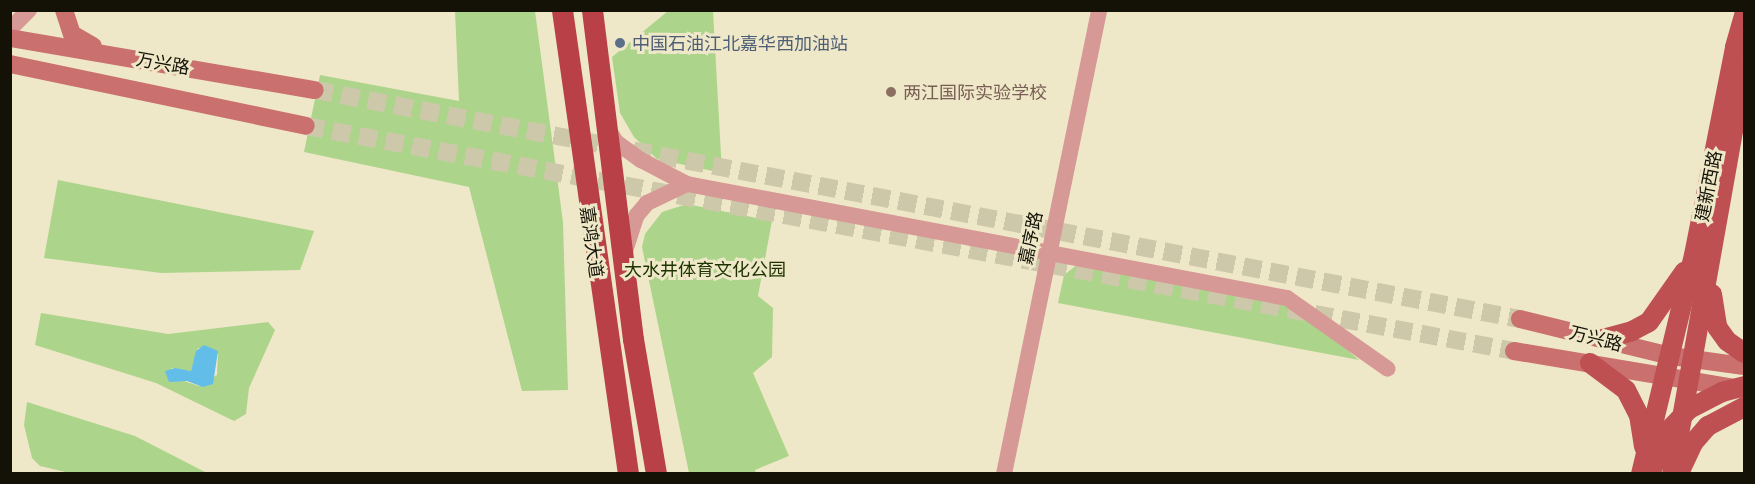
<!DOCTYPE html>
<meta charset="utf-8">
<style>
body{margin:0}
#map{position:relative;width:1755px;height:484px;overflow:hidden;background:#efe8c8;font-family:Lato,"Noto Sans SC",sans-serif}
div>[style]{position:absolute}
.green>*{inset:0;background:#add48b}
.water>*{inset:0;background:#63bde9}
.secondary-tunnel>*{height:18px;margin-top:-9px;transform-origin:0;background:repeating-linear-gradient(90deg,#cec8ab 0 18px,transparent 0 27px)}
.tertiary>*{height:16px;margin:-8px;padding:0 8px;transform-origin:8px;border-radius:8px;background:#d79996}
.secondary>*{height:18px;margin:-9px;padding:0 9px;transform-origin:9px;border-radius:9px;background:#ca706f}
.primary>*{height:20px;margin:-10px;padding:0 10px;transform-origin:10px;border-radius:10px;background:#be5052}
.trunk>*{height:21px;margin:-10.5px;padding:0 10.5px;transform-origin:10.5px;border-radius:10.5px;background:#b84046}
.primary-bridge>*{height:20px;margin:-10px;padding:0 10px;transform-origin:10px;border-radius:10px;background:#be5052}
.dots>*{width:16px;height:16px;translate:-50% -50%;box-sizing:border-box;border:3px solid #efe8c8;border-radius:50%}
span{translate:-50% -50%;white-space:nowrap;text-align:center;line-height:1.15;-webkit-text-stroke:6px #efe8c8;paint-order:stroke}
.service-label{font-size:18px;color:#4e5e75}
.left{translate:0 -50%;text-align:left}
.street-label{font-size:18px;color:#141207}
.education-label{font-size:18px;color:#785e54}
.park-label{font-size:18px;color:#1c3300}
.frame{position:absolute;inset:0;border:12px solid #141207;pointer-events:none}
</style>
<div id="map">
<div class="green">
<i style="clip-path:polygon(455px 11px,535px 11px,563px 222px,568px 390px,522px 391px,469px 187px,304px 152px,320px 75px,459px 101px)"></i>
<i style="clip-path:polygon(668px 11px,713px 11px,722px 173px,657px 159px,634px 137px,620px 113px,612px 57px)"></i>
<i style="clip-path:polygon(58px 180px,314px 231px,300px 270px,161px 273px,44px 258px)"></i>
<i style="clip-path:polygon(687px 204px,772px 221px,758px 296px,773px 308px,772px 357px,753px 373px,789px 456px,755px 470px,756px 473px,689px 473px,642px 247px,645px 234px,662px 212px)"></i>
<i style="clip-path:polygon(1078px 264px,1265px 298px,1307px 315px,1359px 360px,1058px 303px,1064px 275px)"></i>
<i style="clip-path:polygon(evenodd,41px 313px,168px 334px,268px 322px,275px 330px,249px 388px,246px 414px,234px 421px,156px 383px,35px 345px,41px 313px,198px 348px,218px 354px,217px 375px,199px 386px,184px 381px,171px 368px,191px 371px,198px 348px)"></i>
<i style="clip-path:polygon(27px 402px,135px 436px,207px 473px,74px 474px,40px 466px,32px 458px,24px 425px)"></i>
</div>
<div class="water">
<i style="clip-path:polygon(204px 345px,218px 351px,213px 384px,203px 387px,187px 381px,169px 382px,165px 371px,175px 368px,191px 371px,196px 351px)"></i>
</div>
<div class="secondary-tunnel">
<i style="left:315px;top:90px;width:1227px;rotate:10.76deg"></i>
<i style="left:306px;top:126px;width:1229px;rotate:10.55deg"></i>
</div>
<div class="tertiary">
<i style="left:10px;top:29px;width:27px;rotate:-45deg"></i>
<i style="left:606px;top:126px;width:19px;rotate:58deg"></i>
<i style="left:616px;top:142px;width:31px;rotate:36deg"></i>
<i style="left:641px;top:160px;width:52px;rotate:27.6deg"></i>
<i style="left:687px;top:184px;width:611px;rotate:10.76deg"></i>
<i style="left:1287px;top:298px;width:123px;rotate:35.1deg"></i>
<i style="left:625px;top:251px;width:38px;rotate:-72deg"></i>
<i style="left:637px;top:215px;width:16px;rotate:-50deg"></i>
<i style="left:647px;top:203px;width:44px;rotate:-25.4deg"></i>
<i style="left:1004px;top:474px;width:474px;rotate:-78.4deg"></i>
</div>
<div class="secondary">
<i style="left:64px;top:10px;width:25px;rotate:72deg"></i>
<i style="left:72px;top:34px;width:24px;rotate:30deg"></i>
<i style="left:10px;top:38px;width:309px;rotate:9.7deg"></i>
<i style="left:10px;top:64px;width:302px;rotate:11.8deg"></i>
<i style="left:1520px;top:319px;width:155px;rotate:13.8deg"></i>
<i style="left:1671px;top:356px;width:74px;rotate:7.8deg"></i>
<i style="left:1514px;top:351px;width:229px;rotate:9.5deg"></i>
</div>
<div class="primary">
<i style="left:1712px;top:294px;width:33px;rotate:81deg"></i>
<i style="left:1717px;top:327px;width:17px;rotate:54deg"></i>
<i style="left:1727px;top:341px;width:21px;rotate:35deg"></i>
<i style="left:1603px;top:339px;width:30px;rotate:-15deg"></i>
<i style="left:1632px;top:331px;width:19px;rotate:-28deg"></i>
<i style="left:1649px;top:322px;width:62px;rotate:-54.8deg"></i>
<i style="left:1590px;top:363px;width:45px;rotate:36.9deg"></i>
<i style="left:1626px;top:390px;width:28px;rotate:63deg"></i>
<i style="left:1639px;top:415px;width:32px;rotate:81deg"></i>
<i style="left:1680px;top:471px;width:31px;rotate:-65deg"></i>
<i style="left:1693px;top:443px;width:23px;rotate:-49deg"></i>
<i style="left:1708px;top:426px;width:41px;rotate:-27.8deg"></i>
<i style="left:1641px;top:474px;width:225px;rotate:-76.4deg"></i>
<i style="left:1694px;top:255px;width:212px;rotate:-78.8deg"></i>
<i style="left:1735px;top:47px;width:33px;rotate:-74deg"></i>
<i style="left:1672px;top:474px;width:411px;rotate:-79.9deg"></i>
</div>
<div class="trunk">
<i style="left:562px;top:10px;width:469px;rotate:81.9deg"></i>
<i style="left:592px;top:10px;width:332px;rotate:82.9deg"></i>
<i style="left:633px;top:339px;width:137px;rotate:80.3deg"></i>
</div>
<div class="primary-bridge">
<i style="left:1650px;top:474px;width:47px;rotate:-67.3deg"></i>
<i style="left:1668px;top:431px;width:30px;rotate:-46deg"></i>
<i style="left:1689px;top:409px;width:37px;rotate:-27deg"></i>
<i style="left:1722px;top:392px;width:23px;rotate:-15deg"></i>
</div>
<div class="dots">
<i style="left:620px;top:43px;background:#5c6f8a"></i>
<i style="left:891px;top:92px;background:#8d6e63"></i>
</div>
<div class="service-label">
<span class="left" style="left:632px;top:43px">中国石油江北嘉华西加油站</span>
</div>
<div class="street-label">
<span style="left:163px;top:63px;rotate:10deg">万兴路</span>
<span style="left:1708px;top:186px;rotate:-79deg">建新西路</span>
<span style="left:1030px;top:238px;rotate:-78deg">嘉序路</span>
<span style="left:592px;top:242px;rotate:82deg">嘉鸿大道</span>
<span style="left:1596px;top:338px;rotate:14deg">万兴路</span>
</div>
<div class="education-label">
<span class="left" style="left:903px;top:92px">两江国际实验学校</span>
</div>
<div class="park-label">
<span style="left:705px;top:269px">大水井体育文化公园</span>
</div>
<div class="frame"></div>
</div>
